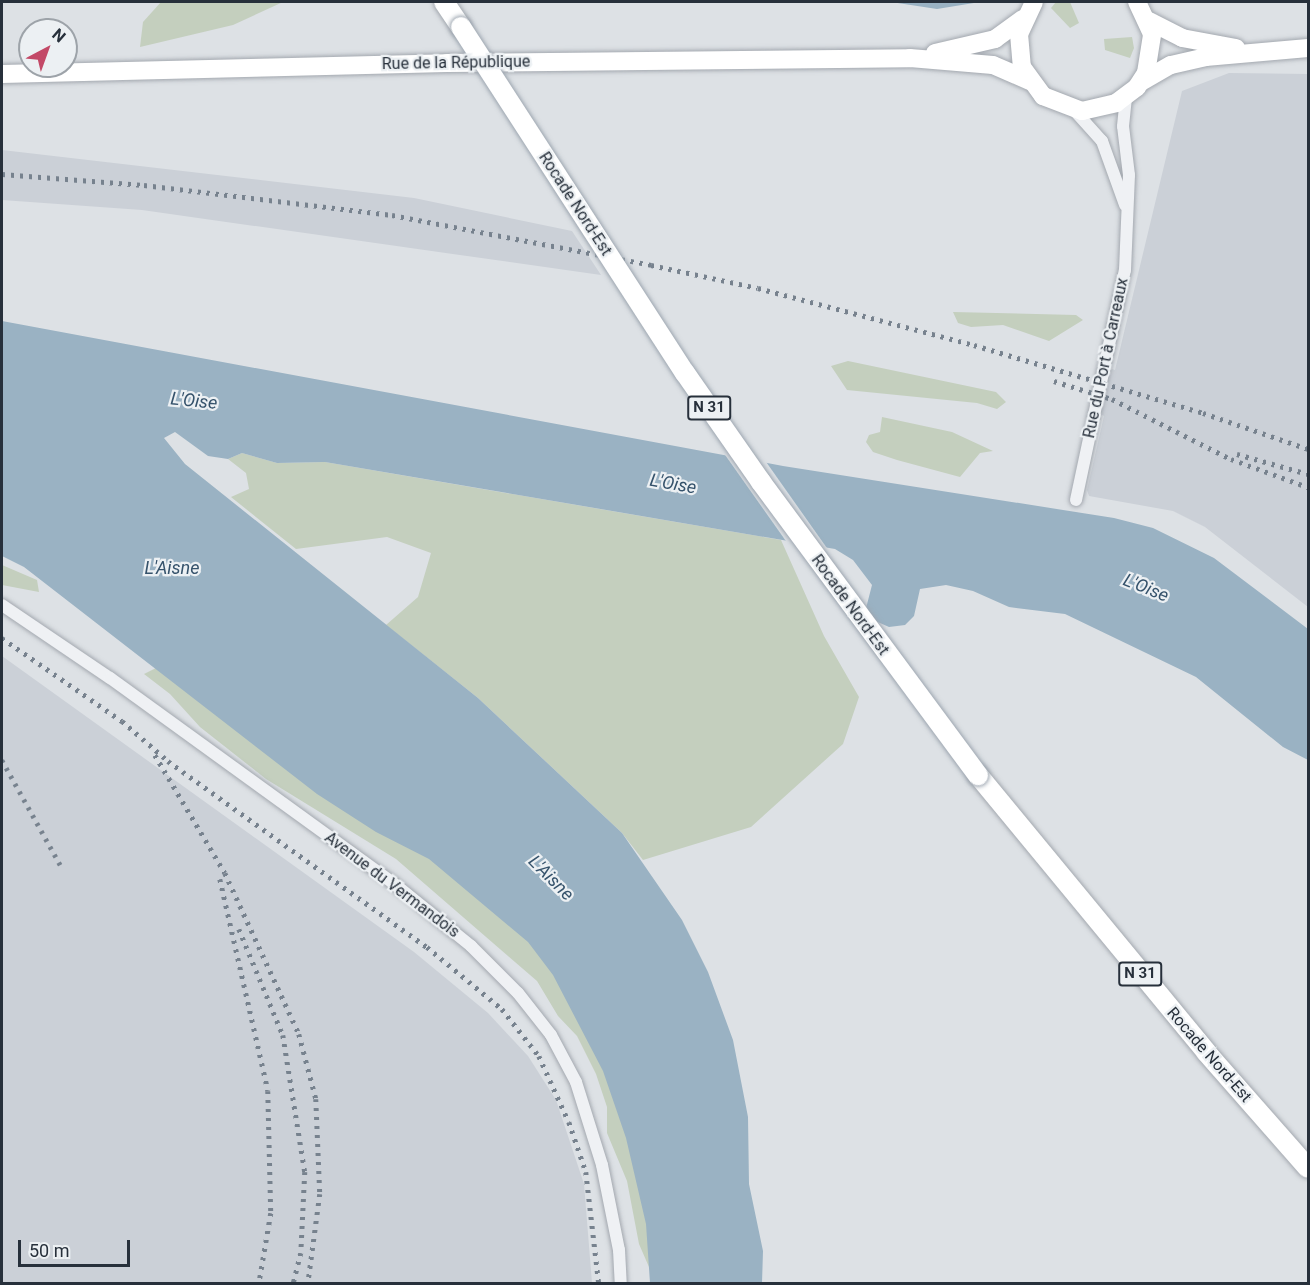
<!DOCTYPE html>
<meta charset="utf-8">
<style>
body{margin:0}
#map{position:relative;width:1310px;height:1285px;overflow:hidden;background:#dde1e5;font-family:Roboto,sans-serif}
div>[style]{position:absolute}
.built>*{inset:0;background:#cbd0d7}
.green>*{inset:0;background:#c4cfbe}
.water>*{inset:0;background:#9ab2c3}
.pier>*{inset:0;background:#dde1e5}
.roads{filter:drop-shadow(0 0 2px #a3a8af) drop-shadow(0 0 2px #a3a8af)}
.minor>*{height:12px;margin:-6px;padding:0 6px;transform-origin:6px;border-radius:6px;background:#eff1f4}
.secondary>*{height:18px;margin:-9px;padding:0 9px;transform-origin:9px;border-radius:9px;background:#fff}
.primary>*{height:20px;margin:-10px;padding:0 10px;transform-origin:10px;border-radius:10px;background:#fff}
.rail>*{height:4.5px;margin-top:-2.25px;transform-origin:0;background:repeating-linear-gradient(90deg,#77828e 0 3px,transparent 0 9px)}
.bridges{filter:drop-shadow(0 0 2px #9da6b0) drop-shadow(0 0 2px #9da6b0)}
.primary-bridge>*{height:20px;margin:-10px;padding:0 10px;transform-origin:10px;border-radius:10px;background:#fff}
span{translate:-50% -50%;white-space:nowrap;text-align:center;line-height:1.15;-webkit-text-stroke:4.5px #ecf0f3;paint-order:stroke}
.shield-label span{padding:2px 4px;background:#ecf0f3;border:2px solid;border-radius:4px;-webkit-text-stroke-width:0}
.shield-label{font-size:15px;color:#27303b;font-weight:700}
.street-label{font-size:16px;color:#27303b}
.water-label{font-size:18px;color:#35526b;font-style:italic}
.frame{position:absolute;inset:0;border:3px solid #27303b;pointer-events:none}
.north{position:absolute;left:18px;top:18px;width:60px;height:60px;box-sizing:border-box;background:#ecf0f3;border:2px solid #9da3a9;border-radius:50%;rotate:41deg;font-size:16px;font-weight:700;line-height:24px;text-align:center;color:#27303b}
.north::after{content:'';display:block;margin:auto;width:21px;height:27px;background:#c34967;clip-path:polygon(50% 0,100% 100%,50% 72%,0 100%)}
.scale{position:absolute;left:18px;top:1240px;width:112px;height:27px;box-sizing:border-box;border:3px solid #27303b;border-top:0;padding-left:8px;font-size:18px;line-height:21px;white-space:nowrap;color:#27303b;-webkit-text-stroke:4px #ecf0f3;paint-order:stroke}
</style>
<div id="map">
<div class="built">
<i style="clip-path:polygon(1229px 73px,1308px 74px,1308px 607px,1205px 527px,1173px 511px,1089px 496px,1087px 490px,1104px 416px,1094px 410px,1102px 366px,1115px 370px,1182px 91px)"></i>
<i style="clip-path:polygon(2px 150px,414px 198px,572px 231px,601px 275px,142px 210px,2px 200px)"></i>
<i style="clip-path:polygon(2px 656px,414px 952px,488px 1013px,528px 1056px,556px 1100px,584px 1184px,592px 1283px,2px 1283px)"></i>
</div>
<div class="green">
<i style="clip-path:polygon(161px 2px,283px 2px,233px 25px,140px 47px,143px 22px)"></i>
<i style="clip-path:polygon(1056px 2px,1070px 2px,1079px 23px,1070px 28px,1051px 8px)"></i>
<i style="clip-path:polygon(1132px 37px,1134px 48px,1130px 58px,1105px 50px,1104px 39px)"></i>
<i style="clip-path:polygon(953px 312px,1076px 315px,1083px 320px,1049px 341px,1003px 325px,971px 327px,958px 323px)"></i>
<i style="clip-path:polygon(848px 361px,996px 392px,1006px 402px,997px 409px,977px 403px,847px 390px,831px 366px)"></i>
<i style="clip-path:polygon(882px 417px,952px 432px,993px 451px,980px 453px,960px 477px,897px 460px,873px 452px,866px 442px,869px 435px,880px 432px)"></i>
<i style="clip-path:polygon(242px 453px,277px 463px,325px 462px,781px 540px,824px 636px,859px 697px,843px 744px,751px 827px,643px 860px,622px 833px,478px 698px,386px 625px,418px 597px,431px 553px,387px 537px,296px 549px,231px 497px,249px 489px,246px 473px,228px 459px)"></i>
<i style="clip-path:polygon(2px 565px,37px 580px,39px 592px,2px 585px)"></i>
<i style="clip-path:polygon(160px 666px,449px 868px,534px 938px,584px 1022px,636px 1145px,654px 1253px,649px 1267px,639px 1244px,627px 1181px,607px 1133px,607px 1107px,596px 1074px,577px 1036px,558px 1016px,537px 981px,396px 859px,266px 779px,200px 727px,170px 694px,144px 674px)"></i>
</div>
<div class="water">
<i style="clip-path:polygon(891px 2px,980px 2px,937px 9px)"></i>
<i style="clip-path:polygon(2px 321px,783px 466px,1114px 518px,1153px 528px,1214px 558px,1308px 629px,1308px 760px,1283px 747px,1196px 677px,1065px 614px,1009px 607px,973px 591px,946px 585px,920px 589px,914px 616px,905px 625px,889px 627px,864px 616px,872px 585px,853px 560px,835px 549px,325px 462px,277px 463px,242px 453px,228px 459px,208px 456px,175px 432px,164px 438px,185px 464px,478px 698px,622px 833px,682px 920px,708px 972px,733px 1040px,748px 1117px,749px 1184px,763px 1251px,762px 1283px,650px 1283px,646px 1224px,626px 1138px,603px 1071px,553px 975px,528px 942px,429px 859px,376px 832px,317px 794px,24px 567px,2px 556px)"></i>
</div>
<div class="pier">
<i style="clip-path:polygon(723px 452px,764px 459px,829px 551px,788px 544px)"></i>
</div>
<div class="roads">
<div class="minor">
<i style="left:1074px;top:110px;width:42px;rotate:47.9deg"></i>
<i style="left:1102px;top:141px;width:68px;rotate:70.2deg"></i>
<i style="left:1076px;top:500px;width:235px;rotate:-78deg"></i>
<i style="left:1125px;top:270px;width:95px;rotate:-87.6deg"></i>
<i style="left:1129px;top:175px;width:49px;rotate:-97deg"></i>
<i style="left:1123px;top:126px;width:29px;rotate:-84deg"></i>
<i style="left:2px;top:605px;width:130px;rotate:34.1deg"></i>
<i style="left:110px;top:678px;width:348px;rotate:35.9deg"></i>
<i style="left:392px;top:882px;width:102px;rotate:39deg"></i>
<i style="left:471px;top:946px;width:66px;rotate:45deg"></i>
<i style="left:518px;top:993px;width:53px;rotate:51.8deg"></i>
<i style="left:551px;top:1035px;width:53px;rotate:62deg"></i>
<i style="left:576px;top:1082px;width:87px;rotate:72.6deg"></i>
<i style="left:602px;top:1165px;width:87px;rotate:78.7deg"></i>
<i style="left:619px;top:1250px;width:34px;rotate:87deg"></i>
</div>
<div class="secondary">
<i style="left:1034px;top:2px;width:35px;rotate:115deg"></i>
<i style="left:1019px;top:34px;width:33px;rotate:85deg"></i>
<i style="left:1022px;top:67px;width:36px;rotate:54deg"></i>
<i style="left:1043px;top:96px;width:42px;rotate:21deg"></i>
<i style="left:1082px;top:111px;width:35px;rotate:-13deg"></i>
<i style="left:1116px;top:103px;width:26px;rotate:-37deg"></i>
<i style="left:1137px;top:87px;width:17px;rotate:-57deg"></i>
<i style="left:1146px;top:73px;width:39px;rotate:-81deg"></i>
<i style="left:1152px;top:34px;width:35px;rotate:-115deg"></i>
<i style="left:1149px;top:21px;width:37px;rotate:27deg"></i>
<i style="left:1182px;top:38px;width:55px;rotate:10.5deg"></i>
<i style="left:935px;top:53px;width:62px;rotate:-13.1deg"></i>
<i style="left:995px;top:39px;width:34px;rotate:-36deg"></i>
<i style="left:2px;top:74px;width:445px;rotate:-1.4deg"></i>
<i style="left:447px;top:63px;width:463px;rotate:-0.6deg"></i>
<i style="left:910px;top:58px;width:83px;rotate:4.8deg"></i>
<i style="left:993px;top:65px;width:40px;rotate:23.4deg"></i>
<i style="left:1141px;top:82px;width:34px;rotate:-30deg"></i>
<i style="left:1171px;top:65px;width:36px;rotate:-13deg"></i>
<i style="left:1206px;top:57px;width:102px;rotate:-5deg"></i>
</div>
<div class="primary">
<i style="left:444px;top:2px;width:30px;rotate:56deg"></i>
<i style="left:978px;top:775px;width:359px;rotate:50.5deg"></i>
<i style="left:1206px;top:1052px;width:154px;rotate:48.7deg"></i>
</div>
</div>
<div class="rail">
<i style="left:2px;top:174px;width:142px;rotate:4.4deg"></i>
<i style="left:144px;top:185px;width:250px;rotate:6.9deg"></i>
<i style="left:392px;top:215px;width:264px;rotate:10.9deg"></i>
<i style="left:651px;top:265px;width:109px;rotate:12.1deg"></i>
<i style="left:758px;top:288px;width:223px;rotate:14.8deg"></i>
<i style="left:974px;top:345px;width:239px;rotate:16.5deg"></i>
<i style="left:1203px;top:413px;width:111px;rotate:18.9deg"></i>
<i style="left:1054px;top:381px;width:61px;rotate:17.2deg"></i>
<i style="left:1112px;top:399px;width:133px;rotate:26.8deg"></i>
<i style="left:1231px;top:459px;width:82px;rotate:20deg"></i>
<i style="left:1237px;top:454px;width:74px;rotate:15.7deg"></i>
<i style="left:2px;top:638px;width:146px;rotate:34.7deg"></i>
<i style="left:122px;top:721px;width:61px;rotate:41deg"></i>
<i style="left:168px;top:761px;width:319px;rotate:35.7deg"></i>
<i style="left:427px;top:947px;width:97px;rotate:39.6deg"></i>
<i style="left:502px;top:1009px;width:60px;rotate:51.8deg"></i>
<i style="left:539px;top:1056px;width:72px;rotate:65.6deg"></i>
<i style="left:569px;top:1122px;width:53px;rotate:71.2deg"></i>
<i style="left:586px;top:1172px;width:113px;rotate:83.4deg"></i>
<i style="left:155px;top:755px;width:137px;rotate:59.3deg"></i>
<i style="left:225px;top:873px;width:177px;rotate:65.3deg"></i>
<i style="left:299px;top:1034px;width:67px;rotate:75.3deg"></i>
<i style="left:316px;top:1099px;width:95px;rotate:87.6deg"></i>
<i style="left:320px;top:1194px;width:91px;rotate:97.6deg"></i>
<i style="left:2px;top:760px;width:121px;rotate:60.9deg"></i>
<i style="left:220px;top:879px;width:217px;rotate:77.2deg"></i>
<i style="left:268px;top:1091px;width:122px;rotate:88.6deg"></i>
<i style="left:271px;top:1213px;width:72px;rotate:99.6deg"></i>
<i style="left:239px;top:929px;width:115px;rotate:67.5deg"></i>
<i style="left:283px;top:1035px;width:139px;rotate:80.9deg"></i>
<i style="left:305px;top:1172px;width:81px;rotate:92.8deg"></i>
<i style="left:301px;top:1253px;width:32px;rotate:104deg"></i>
</div>
<div class="bridges">
<div class="primary-bridge">
<i style="left:461px;top:27px;width:412px;rotate:57.1deg"></i>
<i style="left:685px;top:373px;width:133px;rotate:55.1deg"></i>
<i style="left:761px;top:482px;width:365px;rotate:53.5deg"></i>
</div>
</div>
<div class="shield-label">
<span style="left:709px;top:408px">N 31</span>
<span style="left:1140px;top:974px">N 31</span>
</div>
<div class="street-label">
<span style="left:456px;top:63px;rotate:-1deg">Rue de la République</span>
<span style="left:575px;top:204px;rotate:57deg">Rocade Nord-Est</span>
<span style="left:1106px;top:358px;rotate:-78deg">Rue du Port à Carreaux</span>
<span style="left:850px;top:605px;rotate:54deg">Rocade Nord-Est</span>
<span style="left:392px;top:885px;rotate:37deg">Avenue du Vermandois</span>
<span style="left:1209px;top:1055px;rotate:49deg">Rocade Nord-Est</span>
</div>
<div class="water-label">
<span style="left:194px;top:401px;rotate:6deg">L'Oise</span>
<span style="left:673px;top:484px;rotate:10deg">L'Oise</span>
<span style="left:172px;top:568px">L'Aisne</span>
<span style="left:1146px;top:588px;rotate:22deg">L'Oise</span>
<span style="left:551px;top:878px;rotate:45deg">L'Aisne</span>
</div>
<div class="frame"></div>
<div class="north">N</div>
<div class="scale">50 m</div>
</div>
